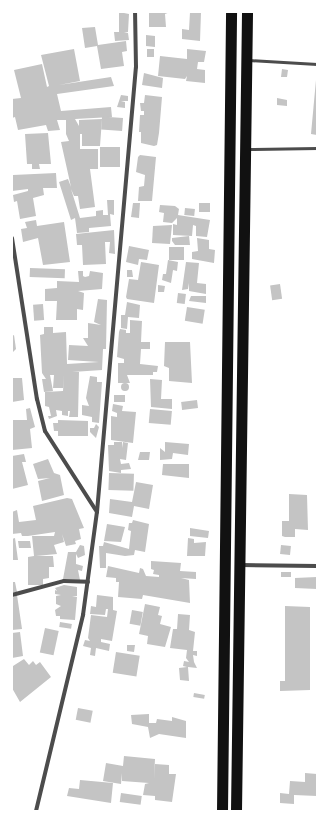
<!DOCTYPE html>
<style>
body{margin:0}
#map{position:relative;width:329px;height:823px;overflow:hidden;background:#fff;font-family:Commissioner,sans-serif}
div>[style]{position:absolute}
.building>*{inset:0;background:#c4c4c4;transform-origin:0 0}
.round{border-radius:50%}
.service>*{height:3px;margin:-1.5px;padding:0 1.5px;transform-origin:1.5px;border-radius:1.5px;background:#4c4c4c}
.minor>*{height:4px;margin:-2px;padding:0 2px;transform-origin:2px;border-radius:2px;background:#4c4c4c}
.trunk>*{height:11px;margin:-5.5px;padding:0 5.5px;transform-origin:5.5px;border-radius:5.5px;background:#111}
span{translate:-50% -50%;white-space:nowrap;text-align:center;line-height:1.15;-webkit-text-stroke:3px #fff;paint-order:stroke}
.frame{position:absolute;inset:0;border:13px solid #fff;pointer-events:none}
</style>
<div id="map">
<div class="building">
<i style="clip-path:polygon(119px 12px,129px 14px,128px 32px,124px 32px,128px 33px,129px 40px,115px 41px,114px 32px,119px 32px)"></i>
<i style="clip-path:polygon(149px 12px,170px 12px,165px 14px,166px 27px,149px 27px)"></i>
<i style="clip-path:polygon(190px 12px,201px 12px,200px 41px,182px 39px,182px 29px,189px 30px)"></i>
<i style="clip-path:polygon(95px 27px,98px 45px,126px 41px,127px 51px,122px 52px,124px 66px,101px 69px,97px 46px,85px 48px,82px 28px)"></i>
<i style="clip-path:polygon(146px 35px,155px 36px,155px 47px,146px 46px)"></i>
<i style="clip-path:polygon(74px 49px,80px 81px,59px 85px,111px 77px,114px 86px,57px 94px,61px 111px,111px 107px,112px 117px,75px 119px,79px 126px,79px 120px,102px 119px,100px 146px,82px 146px,82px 134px,80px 134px,80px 149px,98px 149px,98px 169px,90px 169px,95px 207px,80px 209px,78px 196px,74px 196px,71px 189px,80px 218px,96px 216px,96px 211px,103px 210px,103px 215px,108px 215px,107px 200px,114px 200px,114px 215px,110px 214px,111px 226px,89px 228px,89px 232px,77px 233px,75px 218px,71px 220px,59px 182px,68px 179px,71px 187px,61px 142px,69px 141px,66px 134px,66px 120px,57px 120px,60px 130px,48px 131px,46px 125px,18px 130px,15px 117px,12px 118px,12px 99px,21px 98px,14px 70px,42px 64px,47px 87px,49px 86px,41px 55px)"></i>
<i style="left:147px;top:49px;width:7px;height:8px"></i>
<i style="clip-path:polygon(187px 49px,206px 51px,204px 62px,198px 62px,197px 69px,205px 70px,205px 83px,186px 81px,187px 76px,185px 79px,158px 76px,160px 56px,187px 59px)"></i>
<i style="clip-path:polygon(282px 69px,288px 70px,287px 77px,281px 77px)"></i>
<i style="clip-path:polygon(144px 73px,163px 78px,162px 88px,142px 85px)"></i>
<i style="clip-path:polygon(316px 80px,317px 80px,317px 135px,311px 134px)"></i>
<i style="clip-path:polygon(121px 95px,128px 96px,128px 101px,121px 101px,125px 102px,125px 108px,117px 107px)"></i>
<i style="clip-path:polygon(145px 95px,162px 97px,159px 133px,157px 145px,154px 146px,141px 143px,141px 132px,139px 132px,140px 115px,144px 115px,144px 111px,141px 111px,140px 103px,144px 103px)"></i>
<i style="clip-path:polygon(277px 98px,287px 100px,287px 106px,277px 105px)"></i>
<i style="left:123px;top:118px;width:13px;height:21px;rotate:94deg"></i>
<i style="clip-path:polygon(48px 133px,51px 164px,39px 164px,40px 169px,32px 169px,32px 164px,27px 164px,25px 134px)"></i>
<i style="left:100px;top:147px;width:20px;height:20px"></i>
<i style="clip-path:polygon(140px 155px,156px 157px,152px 201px,138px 201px,139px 187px,144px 186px,145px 175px,136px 172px,138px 157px)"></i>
<i style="clip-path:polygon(56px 173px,57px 188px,43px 188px,44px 195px,33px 198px,36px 216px,20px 219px,17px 201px,14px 202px,13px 195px,28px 191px,28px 189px,12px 191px,13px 175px)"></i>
<i style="clip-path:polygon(133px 203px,140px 203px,139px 218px,131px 217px)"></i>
<i style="left:199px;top:203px;width:11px;height:9px"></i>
<i style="clip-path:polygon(160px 205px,175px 206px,179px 209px,178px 215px,210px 220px,207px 237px,196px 236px,196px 226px,193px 225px,192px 236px,173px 235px,173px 224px,177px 225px,177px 218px,172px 223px,163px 222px,164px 213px,159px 212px)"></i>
<i style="left:185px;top:208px;width:10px;height:7px;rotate:6deg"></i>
<i style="clip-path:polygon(36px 220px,37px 226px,64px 222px,70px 262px,43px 265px,38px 238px,23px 242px,21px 229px,27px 228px,25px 222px)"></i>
<i style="clip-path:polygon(172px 225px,170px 244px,152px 243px,153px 226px)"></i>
<i style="clip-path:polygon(114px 230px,115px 254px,109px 253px,110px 242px,105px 242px,106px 264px,83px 265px,82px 245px,77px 245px,76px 234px)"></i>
<i style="clip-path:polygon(189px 236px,190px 245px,175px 245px,172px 241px,172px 238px)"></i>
<i style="clip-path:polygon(197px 238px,209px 240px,209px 249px,215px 250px,214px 263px,192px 259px,192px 252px,198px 251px)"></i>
<i style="clip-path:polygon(129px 246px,149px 250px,147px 260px,139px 259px,138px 265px,126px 262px)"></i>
<i style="left:169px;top:247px;width:15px;height:13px"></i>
<i style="clip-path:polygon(168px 260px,178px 262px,177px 271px,173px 270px,171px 283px,162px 280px,163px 274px,166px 274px)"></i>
<i style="clip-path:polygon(141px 262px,159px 265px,154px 303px,127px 299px,126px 297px,129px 279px,138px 280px)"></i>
<i style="clip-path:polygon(186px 262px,199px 263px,197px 283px,206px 284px,206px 294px,189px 291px,189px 283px,188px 289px,182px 290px)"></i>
<i style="left:30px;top:268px;width:35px;height:9px;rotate:2deg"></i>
<i style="clip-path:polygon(127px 270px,132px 270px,133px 277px,127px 277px)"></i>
<i style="clip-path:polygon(78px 271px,83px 271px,83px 276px,85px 277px,89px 276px,90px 271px,103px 273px,102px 289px,78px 291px,84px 293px,83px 310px,77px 309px,77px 320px,56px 320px,57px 301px,45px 301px,45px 289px,57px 288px,57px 281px,79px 282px)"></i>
<i style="left:280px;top:284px;width:15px;height:10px;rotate:82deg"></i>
<i style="clip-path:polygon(158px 285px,165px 286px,164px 292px,158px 292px)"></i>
<i style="left:178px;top:293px;width:8px;height:10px;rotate:7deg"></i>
<i style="clip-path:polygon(191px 296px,206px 296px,206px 303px,189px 301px)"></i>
<i style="clip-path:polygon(98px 299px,107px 300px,106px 349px,100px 349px,103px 349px,102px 370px,72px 372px,79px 372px,78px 417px,69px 417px,70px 411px,68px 411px,68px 416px,62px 415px,62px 411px,56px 410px,57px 416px,49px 419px,48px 416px,51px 416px,49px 407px,45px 406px,45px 392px,63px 391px,64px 374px,63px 388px,53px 388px,54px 375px,50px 375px,53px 391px,44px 392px,42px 379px,46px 379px,42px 373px,40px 335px,44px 334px,44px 327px,53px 327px,53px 333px,66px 332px,67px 364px,99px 362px,68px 360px,69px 345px,88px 346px,83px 338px,88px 338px,88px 323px,101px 325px,94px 322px)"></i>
<i style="clip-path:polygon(127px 302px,140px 305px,139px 318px,128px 317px,127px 329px,121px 328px,121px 315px,125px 315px)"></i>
<i style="left:43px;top:304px;width:16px;height:10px;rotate:86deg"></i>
<i style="left:187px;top:307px;width:18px;height:14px;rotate:9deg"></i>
<i style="clip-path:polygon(130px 320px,142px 321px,141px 342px,150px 342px,150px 349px,141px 349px,140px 364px,158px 366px,157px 372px,153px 372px,153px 375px,127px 375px,130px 383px,118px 383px,118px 363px,124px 363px,124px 359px,117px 357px,119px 332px,120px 329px,126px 330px,126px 333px,130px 333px)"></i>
<i style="clip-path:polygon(14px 335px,16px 349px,12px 353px,12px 336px)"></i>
<i style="clip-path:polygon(165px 342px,190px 342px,192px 383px,169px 381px,169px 368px,164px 366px)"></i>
<i style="clip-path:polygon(90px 376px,97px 377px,97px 382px,102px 382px,99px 423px,92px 422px,92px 417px,82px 415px,82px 405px,89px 406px,86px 398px)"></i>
<i style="clip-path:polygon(12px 378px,22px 378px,24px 400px,12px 402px)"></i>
<i style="clip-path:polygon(150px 379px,162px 380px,161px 399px,172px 399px,172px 409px,151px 407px)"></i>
<i class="round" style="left:121px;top:383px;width:8px;height:8px"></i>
<i style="left:114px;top:395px;width:11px;height:7px"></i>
<i style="left:197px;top:400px;width:8px;height:16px;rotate:83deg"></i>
<i style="clip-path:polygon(113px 404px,123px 406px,122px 411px,136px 412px,133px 443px,111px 440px,111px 416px,117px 417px,117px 413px,112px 411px)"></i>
<i style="clip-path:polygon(30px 408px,35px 427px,30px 429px,32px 448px,12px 450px,12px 420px,27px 420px,26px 409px)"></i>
<i style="left:150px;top:409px;width:22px;height:14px;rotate:5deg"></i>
<i style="clip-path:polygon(58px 420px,88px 421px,88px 436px,58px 436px,58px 431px,54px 431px,53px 423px,58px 423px)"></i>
<i style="clip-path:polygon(96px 424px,99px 427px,96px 438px,90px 432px,90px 428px,94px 428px)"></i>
<i style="clip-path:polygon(114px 442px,122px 442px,122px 448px,123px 442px,128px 443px,126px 460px,120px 459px,121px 464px,129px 463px,131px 469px,121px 470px,121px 473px,109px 471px,108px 445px,114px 445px)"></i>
<i style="clip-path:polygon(165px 442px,189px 444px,188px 455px,173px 453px,172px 459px,160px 460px,160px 448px,165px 452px)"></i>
<i style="clip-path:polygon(140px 452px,150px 452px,149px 460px,138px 460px)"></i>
<i style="clip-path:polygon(24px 454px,26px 462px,22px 462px,28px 485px,12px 489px,12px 456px)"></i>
<i style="clip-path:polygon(48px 459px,54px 473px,60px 475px,64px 495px,42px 501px,38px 481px,50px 478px,38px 479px,33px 464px)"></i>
<i style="clip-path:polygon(163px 464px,189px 464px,189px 478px,162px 475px)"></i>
<i style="left:109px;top:473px;width:25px;height:17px;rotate:2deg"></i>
<i style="clip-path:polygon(136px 482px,153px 485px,149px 509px,134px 506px,132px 517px,109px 513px,110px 499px,132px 502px)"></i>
<i style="clip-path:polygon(289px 494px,307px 495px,308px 530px,295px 529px,295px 537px,285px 537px,282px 536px,282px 521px,289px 521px)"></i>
<i style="clip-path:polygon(67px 498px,72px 499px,84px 528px,79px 529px,81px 539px,75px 541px,76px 544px,66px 546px,62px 534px,64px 542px,54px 545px,57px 554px,36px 556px,53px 556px,54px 567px,49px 567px,49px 578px,43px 579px,43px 585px,28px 585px,28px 557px,34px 556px,32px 536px,54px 536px,55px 532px,28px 536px,22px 536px,21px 533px,12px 534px,12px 512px,17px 510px,19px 522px,36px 520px,33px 506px)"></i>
<i style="clip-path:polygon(133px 520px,149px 524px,145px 552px,135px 550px,134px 555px,125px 556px,106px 553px,106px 568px,100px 568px,99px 546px,103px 546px,104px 542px,129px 549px,131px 531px,128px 530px,129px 523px,132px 523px)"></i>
<i style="clip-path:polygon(107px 524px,125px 527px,121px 542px,104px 541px)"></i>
<i style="clip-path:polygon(190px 528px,209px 531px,208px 538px,190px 536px)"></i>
<i style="clip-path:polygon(15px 538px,18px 560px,12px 560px,12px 539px)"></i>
<i style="clip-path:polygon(188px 538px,194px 539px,194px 543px,206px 542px,205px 556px,187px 556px)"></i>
<i style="clip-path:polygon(18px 541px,30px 541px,31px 548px,19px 548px)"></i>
<i style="clip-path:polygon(80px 545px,84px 546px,85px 555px,78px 558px,76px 554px,76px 564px,83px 566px,82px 571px,78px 570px,80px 580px,63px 579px,68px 552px,76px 552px)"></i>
<i style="left:281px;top:545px;width:10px;height:9px;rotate:6deg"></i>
<i style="clip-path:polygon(151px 561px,181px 563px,180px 571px,196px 572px,196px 579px,181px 578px,189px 580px,190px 603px,143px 595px,142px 599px,118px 597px,119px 582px,116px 582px,116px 578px,106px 577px,108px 566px,139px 573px,140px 568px,143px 569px,146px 576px,159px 577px,159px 575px,153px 574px,154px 570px,151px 569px)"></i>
<i style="left:281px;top:572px;width:10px;height:5px"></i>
<i style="clip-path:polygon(317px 577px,317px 589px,295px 588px,295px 578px)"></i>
<i style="clip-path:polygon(12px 582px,15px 582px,17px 592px,12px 593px)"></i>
<i style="clip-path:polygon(64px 585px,77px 587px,77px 596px,72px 596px,77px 597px,75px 620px,60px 619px,60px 616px,56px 616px,55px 610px,61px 606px,56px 604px,56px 596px,61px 595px,55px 594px,55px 590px,57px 591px,55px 588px)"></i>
<i style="clip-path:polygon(17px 595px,22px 629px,12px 630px,12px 598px)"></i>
<i style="clip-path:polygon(97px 595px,113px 597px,113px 610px,117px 611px,112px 641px,101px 639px,101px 642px,110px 644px,109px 651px,96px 648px,95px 656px,90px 655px,91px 648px,83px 646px,85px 640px,90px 641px,88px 638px,91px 615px,107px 617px,108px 609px,106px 609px,105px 615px,90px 614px,91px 606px,96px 607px)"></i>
<i style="clip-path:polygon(145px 604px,160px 607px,158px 615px,162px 616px,160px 624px,171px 627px,165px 647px,147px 644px,148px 636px,139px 634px)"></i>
<i style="clip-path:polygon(285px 606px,310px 607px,310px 690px,280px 691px,280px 681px,285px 681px)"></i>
<i style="left:132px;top:610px;width:11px;height:14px;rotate:10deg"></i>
<i style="clip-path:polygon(178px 614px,190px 615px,189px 630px,195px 632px,193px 651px,197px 651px,197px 656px,193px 655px,194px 662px,197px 668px,188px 667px,189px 681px,180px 680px,179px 668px,187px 667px,183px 666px,184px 661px,189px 662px,186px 658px,187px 650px,170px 648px,173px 629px,177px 629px)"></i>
<i style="left:60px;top:622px;width:12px;height:5px;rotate:9deg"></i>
<i style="left:45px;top:628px;width:14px;height:25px;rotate:12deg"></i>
<i style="clip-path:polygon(20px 632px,23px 656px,12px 658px,12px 633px)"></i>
<i style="clip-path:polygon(127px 645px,135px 645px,134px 652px,127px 651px)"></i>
<i style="left:116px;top:652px;width:24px;height:21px;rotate:9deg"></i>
<i style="clip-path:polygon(24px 659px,29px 665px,33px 661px,36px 665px,40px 662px,51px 677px,20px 702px,12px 688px,13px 666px)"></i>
<i style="left:194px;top:693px;width:11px;height:4px;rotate:10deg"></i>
<i style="left:78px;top:708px;width:15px;height:12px;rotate:11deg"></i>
<i style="clip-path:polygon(149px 714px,149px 723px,156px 723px,157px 719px,172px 721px,172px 717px,186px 721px,186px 738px,159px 734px,150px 738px,148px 727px,132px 724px,131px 715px)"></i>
<i style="clip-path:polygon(124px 756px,155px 759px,154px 779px,155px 764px,169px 765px,169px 774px,176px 774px,172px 802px,155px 800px,155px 796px,143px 795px,145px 784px,149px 783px,122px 781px,122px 773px,121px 784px,103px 781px,106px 763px,123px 766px)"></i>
<i style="clip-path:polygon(305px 773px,317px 774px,317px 796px,294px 795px,294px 804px,280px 803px,280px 793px,289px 794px,290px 781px,305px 782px)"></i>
<i style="clip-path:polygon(80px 780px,113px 783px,111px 803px,67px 796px,69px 788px,79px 789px)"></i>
<i style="left:121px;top:793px;width:21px;height:9px;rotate:8deg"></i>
</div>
<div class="service">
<i style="left:249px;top:60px;width:68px;rotate:3.4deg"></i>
<i style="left:248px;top:149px;width:69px;rotate:-0.8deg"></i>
</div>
<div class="minor">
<i style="left:12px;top:238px;width:163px;rotate:81.2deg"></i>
<i style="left:37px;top:399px;width:33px;rotate:76deg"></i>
<i style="left:45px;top:431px;width:96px;rotate:57.3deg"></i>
<i style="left:241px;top:565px;width:76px;rotate:0.8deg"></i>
<i style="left:12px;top:595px;width:54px;rotate:-15.1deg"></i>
<i style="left:64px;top:581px;width:24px;rotate:2deg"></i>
<i style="left:36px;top:811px;width:202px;rotate:-76.5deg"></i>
<i style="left:83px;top:615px;width:104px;rotate:-82.3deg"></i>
<i style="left:97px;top:512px;width:447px;rotate:-85deg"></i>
<i style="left:136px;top:67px;width:55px;rotate:-91deg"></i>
</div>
<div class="trunk">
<i style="left:222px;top:811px;width:799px;rotate:-89.35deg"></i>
<i style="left:236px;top:811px;width:799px;rotate:-89.21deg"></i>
</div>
<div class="frame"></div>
</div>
